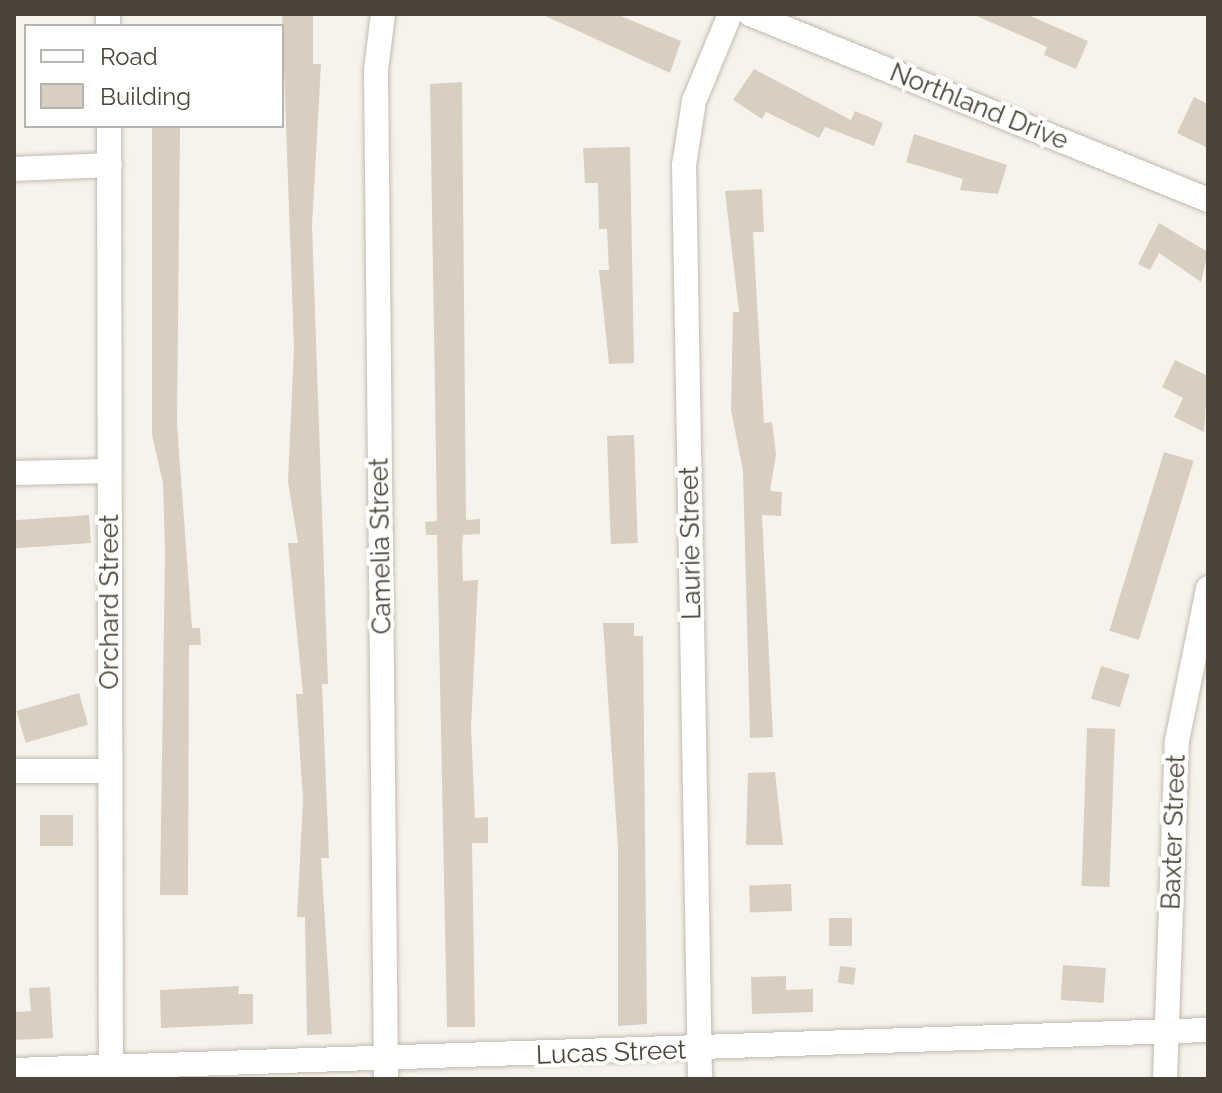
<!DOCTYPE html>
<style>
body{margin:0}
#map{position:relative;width:1222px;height:1093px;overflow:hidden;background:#f6f3ec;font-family:Raleway,sans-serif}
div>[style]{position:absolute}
.building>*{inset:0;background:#d8cfc1;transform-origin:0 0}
.roads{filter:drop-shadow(0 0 2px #c2bbae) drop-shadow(0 0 2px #c2bbae)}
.minor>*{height:24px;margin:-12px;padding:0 12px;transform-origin:12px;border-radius:12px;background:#fff}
span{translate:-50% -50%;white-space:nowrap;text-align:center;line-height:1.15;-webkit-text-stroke:8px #fff;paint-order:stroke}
.street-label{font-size:26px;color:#4b4439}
.frame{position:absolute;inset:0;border:16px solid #4b4439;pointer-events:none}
.legend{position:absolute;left:24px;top:24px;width:260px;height:104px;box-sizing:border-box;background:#fff;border:2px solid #b7b4b0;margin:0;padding:10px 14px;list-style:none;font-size:24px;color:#4b4439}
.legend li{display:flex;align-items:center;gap:16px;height:40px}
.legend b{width:40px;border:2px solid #b7b4b0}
</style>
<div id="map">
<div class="building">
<i style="clip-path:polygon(282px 14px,313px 14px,313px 64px,321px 64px,312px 226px,328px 684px,322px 684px,329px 858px,321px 858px,332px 1034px,307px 1035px,305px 917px,297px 917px,303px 800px,296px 694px,303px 694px,288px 543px,298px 543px,288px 482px,294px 347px)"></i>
<i style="clip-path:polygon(541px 14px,616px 14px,681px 41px,670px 73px)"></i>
<i style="clip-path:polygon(972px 14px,1026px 14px,1088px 41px,1076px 69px,1044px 55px,1047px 47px)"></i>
<i style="clip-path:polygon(754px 69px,851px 120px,855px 111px,883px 123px,874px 146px,825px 127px,819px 138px,766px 112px,762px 119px,733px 100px)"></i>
<i style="clip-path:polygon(462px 82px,466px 520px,480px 519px,480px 534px,463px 535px,462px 550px,463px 581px,478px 580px,471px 727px,475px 818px,488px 817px,488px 843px,472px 843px,475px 1027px,447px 1027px,437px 535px,426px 535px,425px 522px,437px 521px,430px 84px)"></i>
<i style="clip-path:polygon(1194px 97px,1208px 104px,1208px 148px,1177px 133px)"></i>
<i style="clip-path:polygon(152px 126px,180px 126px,177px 424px,192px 628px,200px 628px,201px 645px,189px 645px,188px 895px,160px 895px,165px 552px,163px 483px,152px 435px)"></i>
<i style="clip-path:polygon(914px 134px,1007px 165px,998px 194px,960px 190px,963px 179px,906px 162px)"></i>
<i style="clip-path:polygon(630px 147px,634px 363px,609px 364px,599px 270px,609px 270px,607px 229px,599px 229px,598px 183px,585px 183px,583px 148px)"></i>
<i style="clip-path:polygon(762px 189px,764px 232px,753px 232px,764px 423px,772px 422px,776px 454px,770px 491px,782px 492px,781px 516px,762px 515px,773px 737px,750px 738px,743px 471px,731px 410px,733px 312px,739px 312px,725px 191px)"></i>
<i style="clip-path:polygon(1159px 223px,1208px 252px,1201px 282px,1159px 253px,1150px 270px,1138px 264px)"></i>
<i style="clip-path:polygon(1175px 360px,1208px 376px,1204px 432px,1174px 417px,1183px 398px,1162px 387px)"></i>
<i style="left:634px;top:435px;width:108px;height:27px;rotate:88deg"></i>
<i style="left:1164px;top:452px;width:31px;height:187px;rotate:17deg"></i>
<i style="left:89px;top:515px;width:28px;height:75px;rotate:86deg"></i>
<i style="clip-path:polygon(603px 623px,634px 623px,634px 636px,643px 636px,647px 1024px,618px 1026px,618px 847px)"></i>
<i style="left:1101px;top:666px;width:30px;height:34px;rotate:17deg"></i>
<i style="left:79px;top:693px;width:33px;height:65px;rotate:74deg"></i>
<i style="left:1087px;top:728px;width:28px;height:158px;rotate:2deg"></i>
<i style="clip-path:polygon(775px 772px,783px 845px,746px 845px,748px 773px)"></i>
<i style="left:40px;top:815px;width:33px;height:31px"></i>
<i style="left:791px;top:884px;width:27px;height:42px;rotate:88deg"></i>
<i style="left:829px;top:918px;width:23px;height:28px"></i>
<i style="left:1063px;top:965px;width:43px;height:35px;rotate:4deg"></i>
<i style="left:840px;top:966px;width:16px;height:17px;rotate:7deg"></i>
<i style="clip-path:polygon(786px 976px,786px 990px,813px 989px,813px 1012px,752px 1014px,751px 977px)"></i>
<i style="clip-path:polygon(239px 986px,238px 994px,253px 994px,253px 1024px,161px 1028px,160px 990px)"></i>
<i style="clip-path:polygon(50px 987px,53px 1038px,14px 1040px,14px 1012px,31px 1011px,29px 988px)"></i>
</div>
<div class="roads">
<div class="minor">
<i style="left:108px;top:14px;width:12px;rotate:90deg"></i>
<i style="left:383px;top:14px;width:56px;rotate:97.1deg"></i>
<i style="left:376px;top:70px;width:1009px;rotate:89.43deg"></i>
<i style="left:750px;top:14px;width:494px;rotate:22.1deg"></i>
<i style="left:109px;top:126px;width:953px;rotate:89.88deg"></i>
<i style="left:14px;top:169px;width:96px;rotate:-2.4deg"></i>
<i style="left:14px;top:473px;width:95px;rotate:-1.2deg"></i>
<i style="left:14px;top:771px;width:96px"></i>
<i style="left:14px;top:1070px;width:1195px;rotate:-1.92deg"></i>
<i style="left:700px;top:1079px;width:914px;rotate:-91deg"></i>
<i style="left:684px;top:165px;width:65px;rotate:-81.1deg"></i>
<i style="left:694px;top:101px;width:94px;rotate:-67.5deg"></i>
<i style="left:1165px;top:1079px;width:338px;rotate:-88deg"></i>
<i style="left:1177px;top:741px;width:156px;rotate:-78.5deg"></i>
</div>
</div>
<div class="street-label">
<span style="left:979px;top:107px;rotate:22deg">Northland Drive</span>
<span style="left:691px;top:543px;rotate:-91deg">Laurie Street</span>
<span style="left:381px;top:546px;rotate:-91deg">Camelia Street</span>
<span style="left:110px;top:602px;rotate:-90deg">Orchard Street</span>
<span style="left:1174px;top:832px;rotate:-88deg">Baxter Street</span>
<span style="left:611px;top:1053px;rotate:-2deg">Lucas Street</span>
</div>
<div class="frame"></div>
<ul class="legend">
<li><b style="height:10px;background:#fff"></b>Road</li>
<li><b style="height:22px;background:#d8cfc1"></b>Building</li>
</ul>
</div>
